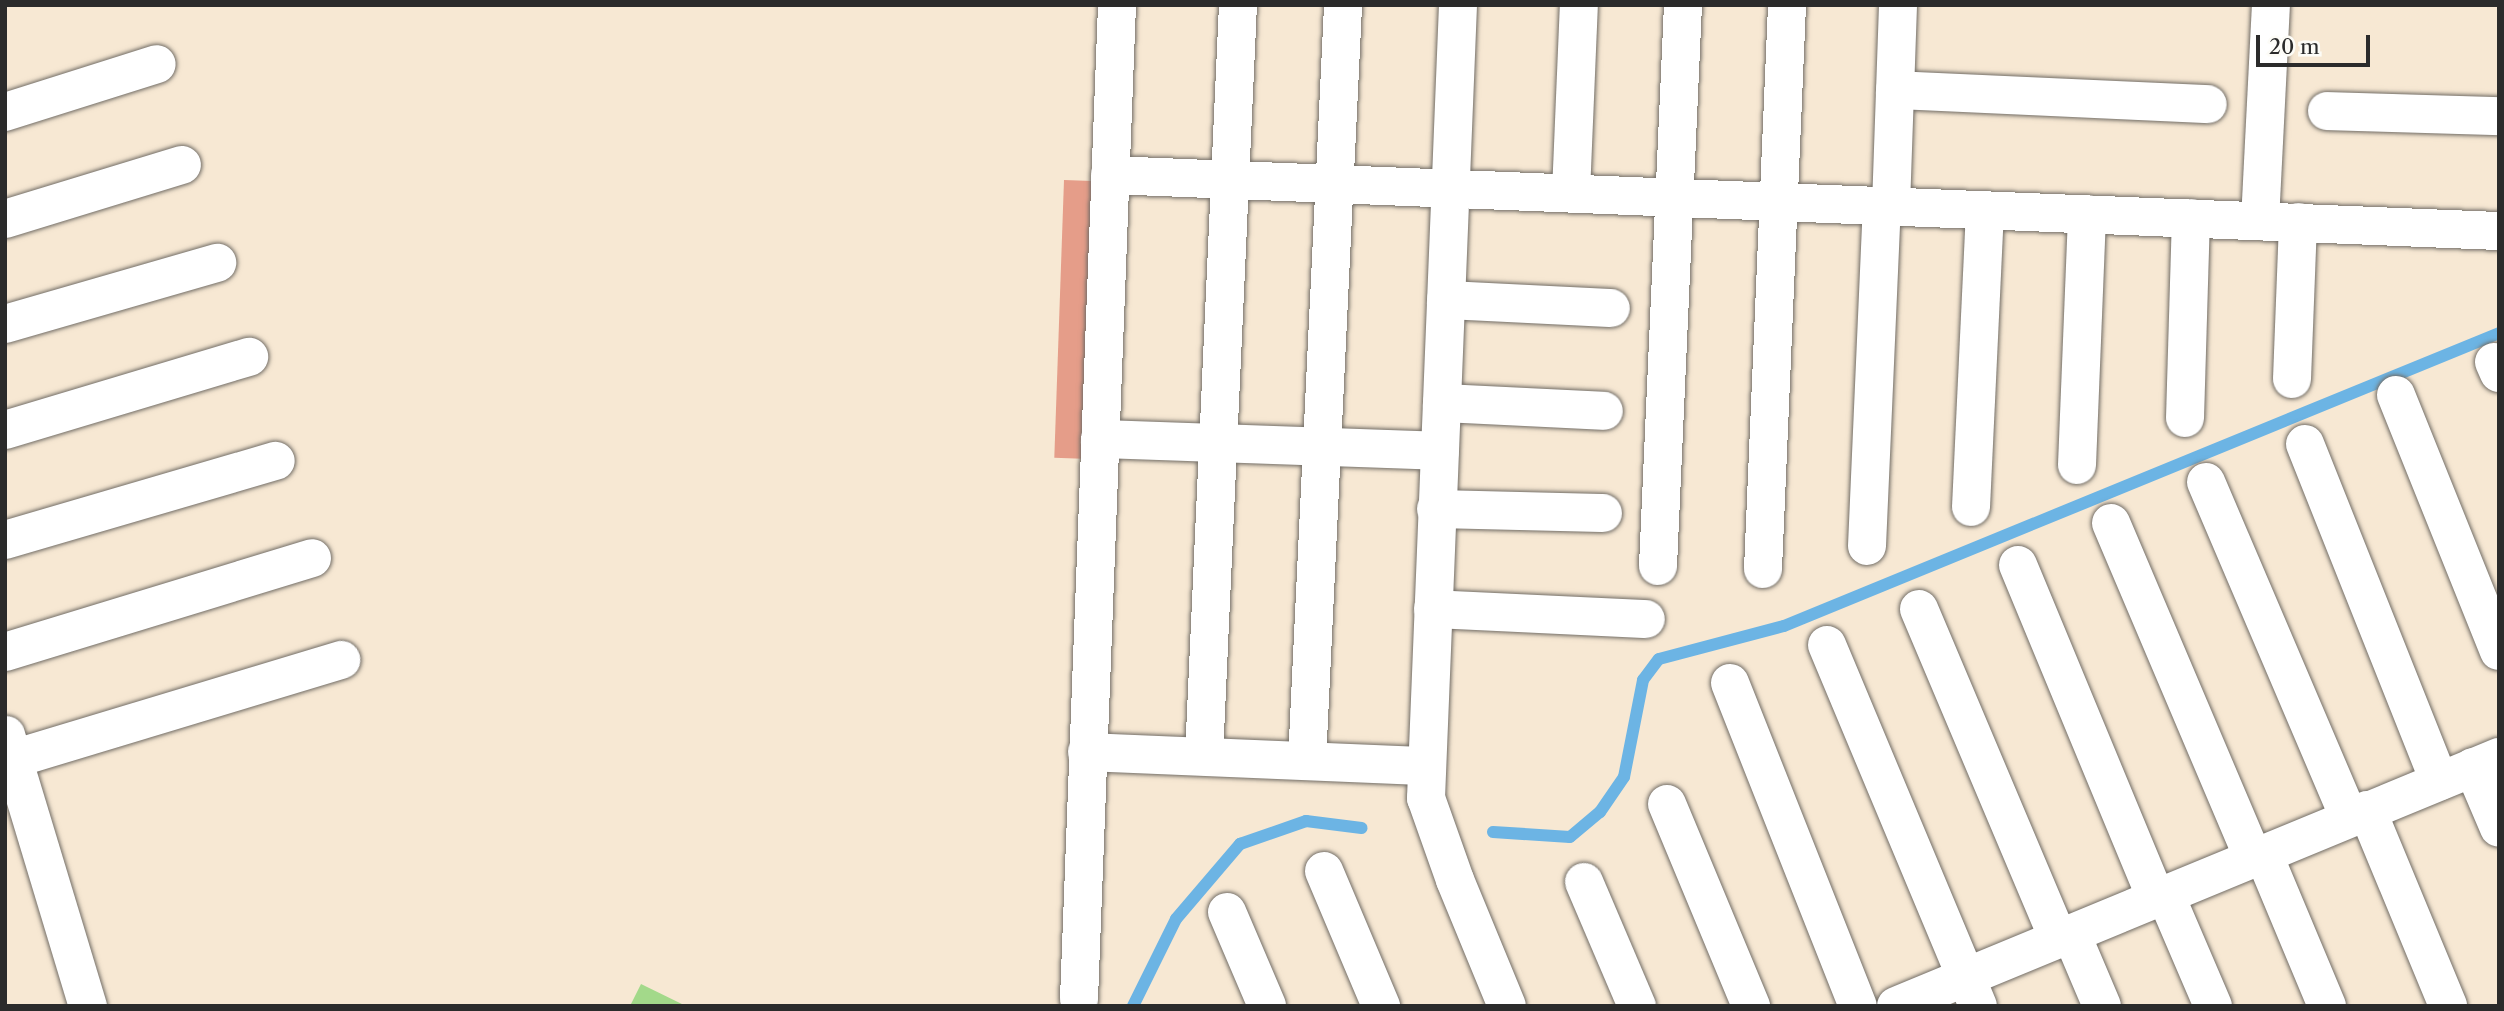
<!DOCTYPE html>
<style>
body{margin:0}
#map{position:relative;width:2504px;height:1011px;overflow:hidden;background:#f7e8d3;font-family:"Libre Caslon Text",serif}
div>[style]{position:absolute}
.green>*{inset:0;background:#a3d98a}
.stream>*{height:12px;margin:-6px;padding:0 6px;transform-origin:6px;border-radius:6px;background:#6cb4e4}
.building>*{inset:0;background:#e59d89;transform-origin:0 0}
.roads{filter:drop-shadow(0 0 2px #726d66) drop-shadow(0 0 2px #726d66)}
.minor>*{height:38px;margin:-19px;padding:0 19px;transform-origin:19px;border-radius:19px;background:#fff}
span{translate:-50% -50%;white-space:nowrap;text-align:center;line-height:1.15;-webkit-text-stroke:7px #fdfcf7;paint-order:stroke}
.frame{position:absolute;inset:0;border:7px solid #2b2b2b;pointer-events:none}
.scale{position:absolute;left:2256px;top:35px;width:114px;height:32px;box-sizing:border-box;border:4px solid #2b2b2b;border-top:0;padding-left:9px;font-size:21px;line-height:24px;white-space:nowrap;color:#2b2b2b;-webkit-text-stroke:5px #fdfcf7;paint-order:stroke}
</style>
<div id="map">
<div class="green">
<i style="clip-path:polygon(641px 984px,686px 1006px,630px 1006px)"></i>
</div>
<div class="stream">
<i style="left:1493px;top:832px;width:77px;rotate:3.7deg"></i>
<i style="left:1570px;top:837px;width:39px;rotate:-40deg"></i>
<i style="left:1600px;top:812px;width:42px;rotate:-55.6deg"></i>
<i style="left:1624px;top:777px;width:99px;rotate:-78.9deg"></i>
<i style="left:1643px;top:680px;width:26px;rotate:-53deg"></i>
<i style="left:1659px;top:659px;width:129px;rotate:-14.8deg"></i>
<i style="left:1784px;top:626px;width:773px;rotate:-22.28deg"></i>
<i style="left:1133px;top:1006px;width:97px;rotate:-63.7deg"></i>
<i style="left:1176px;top:919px;width:99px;rotate:-49.5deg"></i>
<i style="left:1240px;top:844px;width:70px;rotate:-19.2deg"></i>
<i style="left:1306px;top:821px;width:56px;rotate:7.1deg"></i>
</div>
<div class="building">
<i style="left:1064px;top:180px;width:28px;height:278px;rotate:2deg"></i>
</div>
<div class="roads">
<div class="minor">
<i style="left:1458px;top:5px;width:794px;rotate:92.31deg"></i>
<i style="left:1426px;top:798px;width:87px;rotate:70.5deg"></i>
<i style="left:1455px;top:880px;width:136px;rotate:67.6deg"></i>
<i style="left:1895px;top:90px;width:313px;rotate:2.6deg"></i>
<i style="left:2327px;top:111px;width:172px;rotate:1.7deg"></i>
<i style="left:5px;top:112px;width:159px;rotate:-17.5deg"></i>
<i style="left:1110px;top:175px;width:1390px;rotate:2.31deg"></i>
<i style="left:1571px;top:193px;width:188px;rotate:-87.6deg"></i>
<i style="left:1891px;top:206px;width:201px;rotate:-88deg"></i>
<i style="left:5px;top:219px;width:185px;rotate:-17deg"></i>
<i style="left:2260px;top:221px;width:216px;rotate:-87.1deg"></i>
<i style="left:1446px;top:300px;width:165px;rotate:2.8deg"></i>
<i style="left:5px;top:324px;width:221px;rotate:-16.1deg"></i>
<i style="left:2494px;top:362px;width:12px;rotate:66deg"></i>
<i style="left:2292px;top:379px;width:157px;rotate:-87.8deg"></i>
<i style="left:2396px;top:395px;width:276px;rotate:68.1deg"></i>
<i style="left:1442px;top:403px;width:162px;rotate:2.8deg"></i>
<i style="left:2185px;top:418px;width:200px;rotate:-88.3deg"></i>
<i style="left:5px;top:430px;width:255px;rotate:-16.7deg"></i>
<i style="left:1100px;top:439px;width:340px;rotate:2deg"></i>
<i style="left:2305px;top:444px;width:363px;rotate:68.3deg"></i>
<i style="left:2077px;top:465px;width:251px;rotate:-87.7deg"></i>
<i style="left:2206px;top:482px;width:365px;rotate:66.9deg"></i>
<i style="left:1971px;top:507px;width:297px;rotate:-87.3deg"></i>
<i style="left:1436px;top:509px;width:167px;rotate:1.4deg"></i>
<i style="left:2111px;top:523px;width:364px;rotate:67deg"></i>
<i style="left:5px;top:540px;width:282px;rotate:-16.3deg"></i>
<i style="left:1867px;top:546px;width:340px;rotate:-87.5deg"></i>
<i style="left:2018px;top:565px;width:360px;rotate:67.5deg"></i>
<i style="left:1658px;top:566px;width:562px;rotate:-87.45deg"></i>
<i style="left:1763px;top:569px;width:565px;rotate:-87.56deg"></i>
<i style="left:1433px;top:609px;width:213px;rotate:2.7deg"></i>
<i style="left:1919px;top:609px;width:357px;rotate:67.1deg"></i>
<i style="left:1827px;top:645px;width:391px;rotate:67.3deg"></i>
<i style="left:5px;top:652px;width:321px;rotate:-17deg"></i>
<i style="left:1730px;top:683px;width:347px;rotate:68.4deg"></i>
<i style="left:6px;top:735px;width:283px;rotate:73.2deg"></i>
<i style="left:1087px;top:752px;width:340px;rotate:2.4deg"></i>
<i style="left:1204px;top:756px;width:752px;rotate:-87.41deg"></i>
<i style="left:13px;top:759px;width:343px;rotate:-16.8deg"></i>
<i style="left:1307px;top:761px;width:757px;rotate:-87.27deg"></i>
<i style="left:2473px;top:767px;width:66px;rotate:66.9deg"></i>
<i style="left:1667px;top:804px;width:219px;rotate:67.4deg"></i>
<i style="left:2367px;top:810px;width:212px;rotate:67.5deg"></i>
<i style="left:2263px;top:853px;width:166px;rotate:67.3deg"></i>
<i style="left:1324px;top:871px;width:147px;rotate:67.1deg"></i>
<i style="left:1584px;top:882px;width:135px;rotate:66.9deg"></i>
<i style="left:2165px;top:894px;width:122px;rotate:66.8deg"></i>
<i style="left:1227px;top:912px;width:102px;rotate:66.9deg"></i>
<i style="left:2071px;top:933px;width:79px;rotate:67deg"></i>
<i style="left:1079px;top:999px;width:995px;rotate:-87.81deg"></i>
<i style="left:1896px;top:1006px;width:652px;rotate:-22.44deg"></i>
</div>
</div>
<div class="frame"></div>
<div class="scale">20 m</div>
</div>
